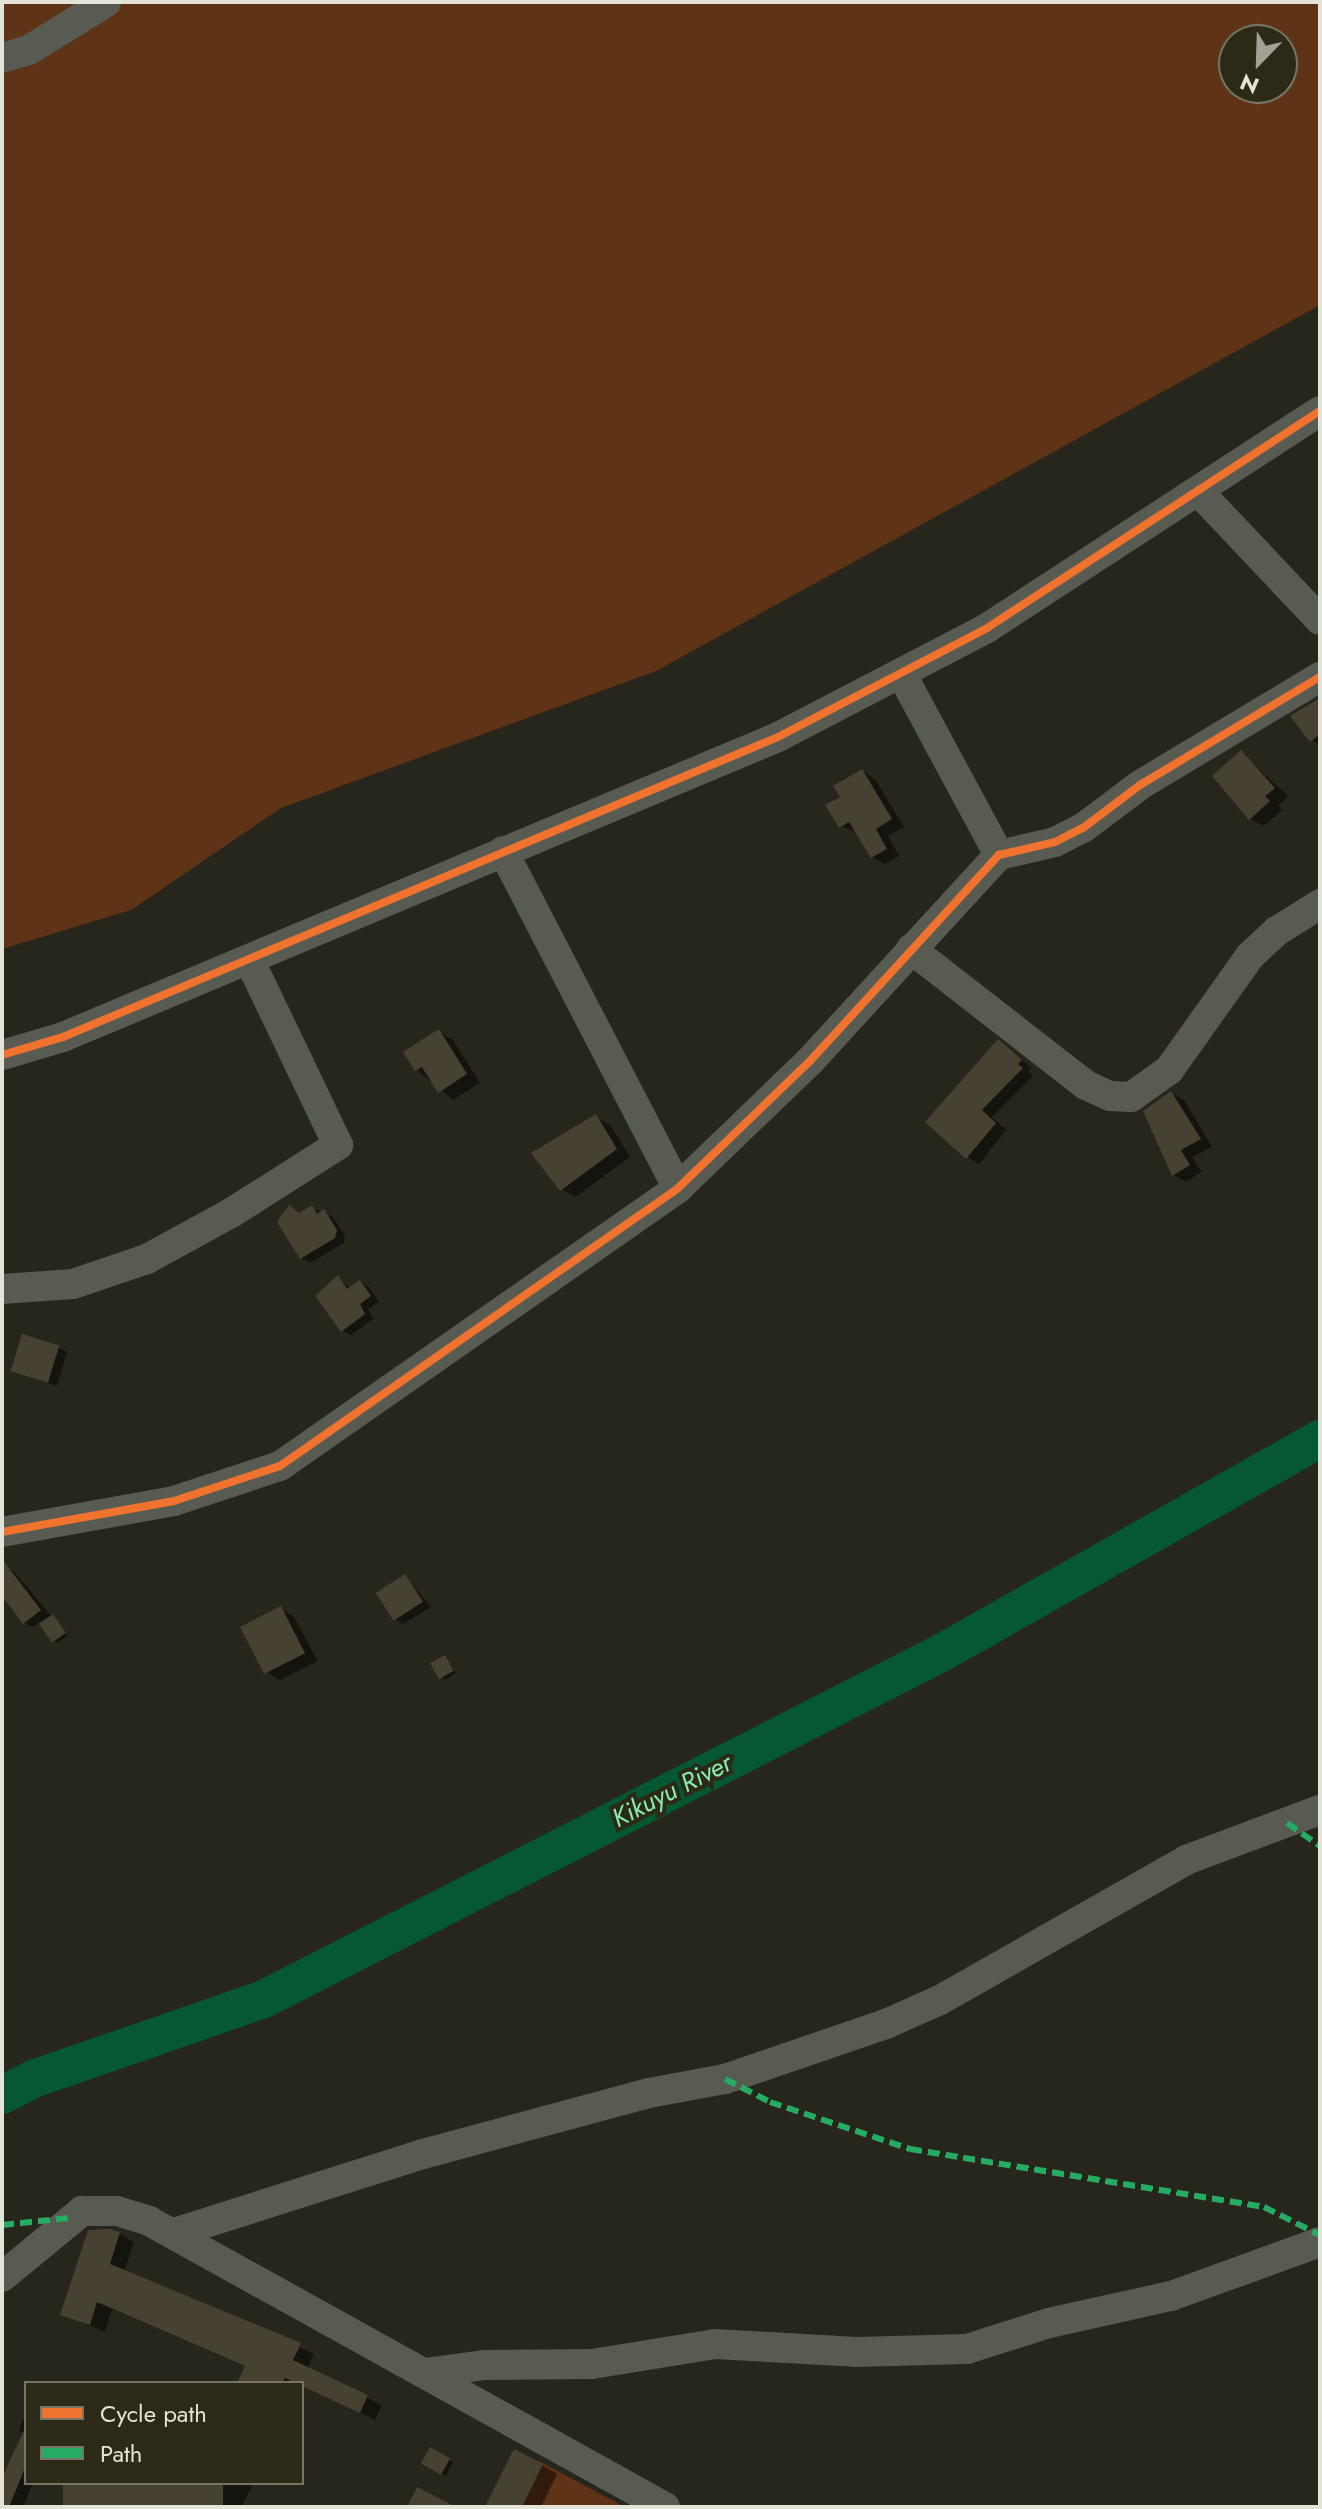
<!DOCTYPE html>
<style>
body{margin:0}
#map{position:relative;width:1322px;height:2509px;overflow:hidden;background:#27261c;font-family:Jost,sans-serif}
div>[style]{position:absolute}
.green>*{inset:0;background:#5f3316}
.shadow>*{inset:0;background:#0007;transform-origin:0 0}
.river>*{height:38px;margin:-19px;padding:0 19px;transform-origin:19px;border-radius:19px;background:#065733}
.building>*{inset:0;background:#464131;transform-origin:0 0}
.minor>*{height:30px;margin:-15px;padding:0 15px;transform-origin:15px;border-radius:15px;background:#575b52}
.quiet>*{height:6px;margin-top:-3px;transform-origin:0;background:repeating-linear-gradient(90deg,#26ab63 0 12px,transparent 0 18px)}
.cycleway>*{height:8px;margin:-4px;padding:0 4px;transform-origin:4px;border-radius:4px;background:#ef722f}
span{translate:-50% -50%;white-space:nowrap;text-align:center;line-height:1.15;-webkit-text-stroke:8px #2c2a17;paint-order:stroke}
.water-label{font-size:26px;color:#86edb0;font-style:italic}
.frame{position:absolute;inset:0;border:4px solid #e4e3d7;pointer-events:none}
.legend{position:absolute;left:24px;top:2381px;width:280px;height:104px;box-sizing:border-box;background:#2c2a17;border:2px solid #767464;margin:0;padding:10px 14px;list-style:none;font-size:24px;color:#e4e3d7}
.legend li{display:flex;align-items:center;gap:16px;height:40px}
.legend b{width:40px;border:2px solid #767464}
.north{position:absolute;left:1218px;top:24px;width:80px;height:80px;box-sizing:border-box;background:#2c2a17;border:2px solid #767464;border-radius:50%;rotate:203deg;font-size:22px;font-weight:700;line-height:32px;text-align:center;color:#e4e3d7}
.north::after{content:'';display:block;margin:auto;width:28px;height:36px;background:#a2a196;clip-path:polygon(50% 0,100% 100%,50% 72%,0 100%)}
</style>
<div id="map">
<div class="green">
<i style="clip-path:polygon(evenodd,2px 2px,1320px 2px,1320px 305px,656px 671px,281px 808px,131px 910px,2px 949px,2px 2px,1234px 40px,1282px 40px,1282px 88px,1234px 88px,1234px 40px)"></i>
<i style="clip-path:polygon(537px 2460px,625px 2507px,512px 2507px)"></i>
</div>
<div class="shadow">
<i style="clip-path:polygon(1320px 700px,1320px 745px,1312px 740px)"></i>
<i style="clip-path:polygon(1241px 753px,1288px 796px,1278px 805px,1282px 810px,1264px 826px,1250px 819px)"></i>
<i style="clip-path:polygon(862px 771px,875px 779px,904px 827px,888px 836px,899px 856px,885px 864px,872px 857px,857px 832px,841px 826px,842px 797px)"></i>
<i style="clip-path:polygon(439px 1032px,453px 1040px,480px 1083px,453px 1100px,417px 1070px)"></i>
<i style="clip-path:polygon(998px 1042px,1032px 1068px,1028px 1071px,1033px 1076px,992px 1117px,1006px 1130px,979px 1164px,967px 1157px)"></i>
<i style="clip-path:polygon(1171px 1093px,1184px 1100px,1212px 1147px,1192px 1157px,1202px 1172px,1186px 1182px,1174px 1175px)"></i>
<i style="clip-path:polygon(596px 1117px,610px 1125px,630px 1157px,575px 1197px,561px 1189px)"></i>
<i style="clip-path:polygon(312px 1208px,333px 1217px,345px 1236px,344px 1243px,310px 1263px,301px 1258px,300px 1214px)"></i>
<i style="clip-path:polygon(338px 1278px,351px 1289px,360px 1282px,369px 1287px,379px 1302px,368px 1309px,373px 1319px,351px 1335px,342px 1330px)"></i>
<i style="clip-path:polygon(58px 1347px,67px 1352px,57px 1386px,13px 1371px)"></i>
<i style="clip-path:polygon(8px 1568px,16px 1574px,68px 1636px,57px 1643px,40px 1622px,33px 1627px,24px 1622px,2px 1593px,2px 1573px)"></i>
<i style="clip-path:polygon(405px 1576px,431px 1607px,403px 1624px,394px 1619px)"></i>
<i style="clip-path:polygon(280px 1609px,294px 1617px,318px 1661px,280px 1680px,266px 1672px)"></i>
<i style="clip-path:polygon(445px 1657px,456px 1673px,445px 1680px,441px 1677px)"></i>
<i style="clip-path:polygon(90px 2231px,120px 2234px,134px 2242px,124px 2272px,314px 2354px,307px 2369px,382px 2405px,375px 2420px,302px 2383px,238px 2383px,247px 2367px,112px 2309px,105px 2332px,62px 2314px)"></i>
<i style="clip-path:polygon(26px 2412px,26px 2483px,33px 2483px,23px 2507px,2px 2507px,2px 2475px,25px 2434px,19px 2431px)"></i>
<i style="left:430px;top:2450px;width:26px;height:15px;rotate:28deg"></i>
<i style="clip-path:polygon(542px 2465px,557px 2474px,541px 2507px,487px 2507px)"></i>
<i style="clip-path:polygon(188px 2483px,253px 2483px,242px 2507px,176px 2507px)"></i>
</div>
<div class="river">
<i style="left:2px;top:2095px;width:38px;rotate:-27deg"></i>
<i style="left:36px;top:2078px;width:241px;rotate:-19.1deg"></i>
<i style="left:264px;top:1999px;width:763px;rotate:-27.07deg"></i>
<i style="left:943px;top:1652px;width:433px;rotate:-29.5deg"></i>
</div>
<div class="building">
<i style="clip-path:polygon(1320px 698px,1320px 734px,1310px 742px,1290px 716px)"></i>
<i style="clip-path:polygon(1241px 750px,1275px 788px,1265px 796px,1270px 801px,1249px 820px,1212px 776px)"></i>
<i style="clip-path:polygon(862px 769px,892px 819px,876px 829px,887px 849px,871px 858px,849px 822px,839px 828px,825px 805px,840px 797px,833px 786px)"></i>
<i style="clip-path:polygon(439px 1029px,467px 1074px,438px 1093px,422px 1067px,415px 1071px,403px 1052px)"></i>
<i style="clip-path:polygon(998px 1039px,1022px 1060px,1018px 1064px,1023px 1068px,982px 1110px,996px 1123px,966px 1159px,925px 1122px)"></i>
<i style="clip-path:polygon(1171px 1091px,1201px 1139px,1181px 1150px,1190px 1165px,1172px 1176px,1143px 1111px)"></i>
<i style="clip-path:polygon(596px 1114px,617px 1149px,560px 1191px,531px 1153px)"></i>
<i style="clip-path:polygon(289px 1205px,299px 1213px,312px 1205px,317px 1214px,324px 1209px,337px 1230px,335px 1238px,300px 1259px,277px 1222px)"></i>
<i style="clip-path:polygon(338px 1275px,347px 1289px,360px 1280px,371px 1296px,360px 1304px,365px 1314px,341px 1332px,315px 1296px)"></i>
<i style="left:22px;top:1334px;width:39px;height:39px;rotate:17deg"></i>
<i style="clip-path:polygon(2px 1559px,41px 1610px,23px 1624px,2px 1596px)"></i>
<i style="left:405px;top:1574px;width:33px;height:35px;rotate:57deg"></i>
<i style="left:281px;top:1606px;width:53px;height:46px;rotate:63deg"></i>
<i style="left:53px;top:1614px;width:23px;height:17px;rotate:56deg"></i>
<i style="left:445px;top:1655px;width:18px;height:17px;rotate:61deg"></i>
<i style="clip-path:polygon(111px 2229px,120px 2232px,110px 2264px,301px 2343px,293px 2360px,368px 2395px,360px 2413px,285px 2378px,282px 2383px,237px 2383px,245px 2366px,97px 2302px,90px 2325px,60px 2315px,88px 2230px)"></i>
<i style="clip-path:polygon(26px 2426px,26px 2465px,9px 2507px,2px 2507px,2px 2477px)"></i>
<i style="left:430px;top:2447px;width:23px;height:19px;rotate:29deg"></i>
<i style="clip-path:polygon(514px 2449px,543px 2464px,522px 2507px,485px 2507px)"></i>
<i style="left:63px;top:2483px;width:160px;height:27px"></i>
<i style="clip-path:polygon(417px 2487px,456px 2507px,407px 2507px)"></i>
</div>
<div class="minor">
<i style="left:2px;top:58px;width:28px;rotate:-17deg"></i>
<i style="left:29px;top:50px;width:91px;rotate:-31.9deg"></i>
<i style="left:1199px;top:492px;width:176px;rotate:46.6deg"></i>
<i style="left:901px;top:673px;width:207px;rotate:61.7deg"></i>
<i style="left:503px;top:851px;width:380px;rotate:62.6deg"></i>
<i style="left:911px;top:949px;width:222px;rotate:37.9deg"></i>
<i style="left:1086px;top:1085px;width:26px;rotate:25deg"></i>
<i style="left:1110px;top:1096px;width:21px;rotate:3deg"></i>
<i style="left:1131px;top:1097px;width:47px;rotate:-35.4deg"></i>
<i style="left:1169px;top:1070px;width:140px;rotate:-54.6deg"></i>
<i style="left:1250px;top:956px;width:37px;rotate:-43deg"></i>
<i style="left:1277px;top:931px;width:51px;rotate:-32.1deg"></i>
<i style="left:2px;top:1055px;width:64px;rotate:-16.4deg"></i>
<i style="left:63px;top:1037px;width:775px;rotate:-22.76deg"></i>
<i style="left:778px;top:737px;width:236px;rotate:-27.5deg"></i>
<i style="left:987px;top:628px;width:397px;rotate:-33.1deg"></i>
<i style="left:2px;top:1289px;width:71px;rotate:-4deg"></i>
<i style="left:73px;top:1284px;width:78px;rotate:-18.7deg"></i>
<i style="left:147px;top:1259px;width:96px;rotate:-28.7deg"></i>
<i style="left:231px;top:1213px;width:127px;rotate:-32.4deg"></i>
<i style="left:338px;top:1145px;width:206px;rotate:-115.6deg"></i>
<i style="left:2px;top:1532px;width:175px;rotate:-10.2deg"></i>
<i style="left:174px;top:1501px;width:112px;rotate:-18.3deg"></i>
<i style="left:280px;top:1466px;width:485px;rotate:-34.9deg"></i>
<i style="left:678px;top:1188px;width:183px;rotate:-43.9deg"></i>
<i style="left:810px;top:1061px;width:280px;rotate:-47.5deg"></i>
<i style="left:999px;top:855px;width:57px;rotate:-13.1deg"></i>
<i style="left:1055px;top:842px;width:31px;rotate:-27deg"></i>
<i style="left:1083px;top:828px;width:71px;rotate:-37deg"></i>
<i style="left:1140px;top:785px;width:210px;rotate:-31deg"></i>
<i style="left:177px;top:2232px;width:258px;rotate:-17.6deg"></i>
<i style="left:423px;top:2154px;width:234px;rotate:-15.1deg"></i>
<i style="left:649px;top:2093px;width:77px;rotate:-10.4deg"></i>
<i style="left:725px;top:2079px;width:170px;rotate:-18.9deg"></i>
<i style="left:886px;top:2024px;width:59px;rotate:-24deg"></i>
<i style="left:940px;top:2000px;width:283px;rotate:-29.6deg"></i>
<i style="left:1186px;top:1860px;width:143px;rotate:-20.5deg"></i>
<i style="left:2px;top:2277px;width:104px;rotate:-39.5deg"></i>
<i style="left:82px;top:2211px;width:35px"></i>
<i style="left:117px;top:2211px;width:34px;rotate:17deg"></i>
<i style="left:149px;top:2221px;width:590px;rotate:29deg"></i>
<i style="left:425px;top:2373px;width:61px;rotate:-7.6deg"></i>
<i style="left:485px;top:2365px;width:107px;rotate:-0.5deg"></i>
<i style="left:592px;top:2364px;width:125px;rotate:-9.2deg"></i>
<i style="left:715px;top:2344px;width:141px;rotate:3.2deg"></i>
<i style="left:856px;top:2352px;width:111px;rotate:-1.5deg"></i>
<i style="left:967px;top:2349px;width:86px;rotate:-17.6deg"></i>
<i style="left:1049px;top:2323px;width:125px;rotate:-12.5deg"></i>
<i style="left:1171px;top:2296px;width:158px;rotate:-19.9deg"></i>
</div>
<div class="quiet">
<i style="left:1287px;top:1823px;width:40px;rotate:34.9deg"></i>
<i style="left:725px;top:2079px;width:51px;rotate:27.1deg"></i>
<i style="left:770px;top:2102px;width:148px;rotate:18.6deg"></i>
<i style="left:910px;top:2149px;width:359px;rotate:9.3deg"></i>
<i style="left:1264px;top:2207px;width:63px;rotate:26.6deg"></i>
<i style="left:2px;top:2225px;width:67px;rotate:-6deg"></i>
</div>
<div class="cycleway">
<i style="left:2px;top:1055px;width:64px;rotate:-16.4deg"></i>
<i style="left:63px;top:1037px;width:775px;rotate:-22.76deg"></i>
<i style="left:778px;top:737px;width:236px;rotate:-27.5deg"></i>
<i style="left:987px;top:628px;width:397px;rotate:-33.1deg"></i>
<i style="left:2px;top:1532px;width:175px;rotate:-10.2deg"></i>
<i style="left:174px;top:1501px;width:112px;rotate:-18.3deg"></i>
<i style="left:280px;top:1466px;width:485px;rotate:-34.9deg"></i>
<i style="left:678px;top:1188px;width:183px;rotate:-43.9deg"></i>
<i style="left:810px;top:1061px;width:280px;rotate:-47.5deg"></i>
<i style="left:999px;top:855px;width:57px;rotate:-13.1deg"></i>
<i style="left:1055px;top:842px;width:31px;rotate:-27deg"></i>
<i style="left:1083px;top:828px;width:71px;rotate:-37deg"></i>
<i style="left:1140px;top:785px;width:210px;rotate:-31deg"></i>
</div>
<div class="water-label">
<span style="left:672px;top:1791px;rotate:-27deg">Kikuyu River</span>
</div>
<div class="frame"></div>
<ul class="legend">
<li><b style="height:10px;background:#ef722f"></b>Cycle path</li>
<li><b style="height:10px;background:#26ab63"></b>Path</li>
</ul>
<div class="north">N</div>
</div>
